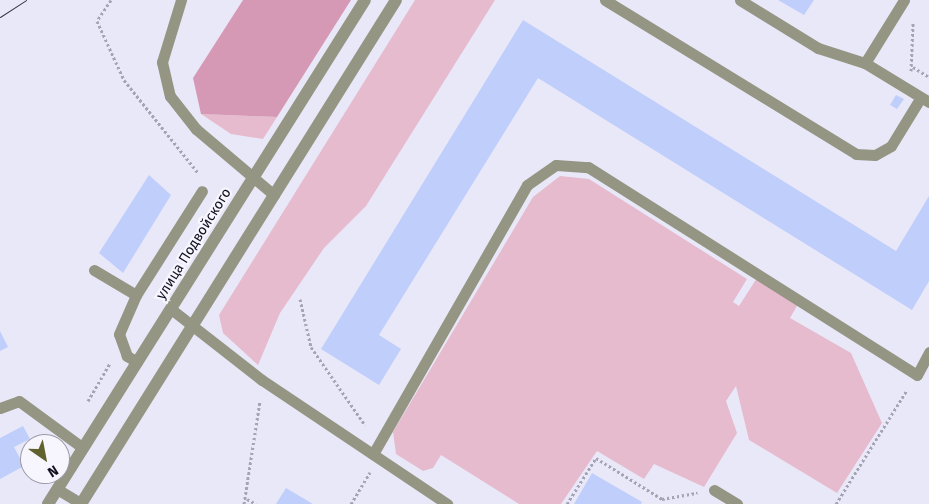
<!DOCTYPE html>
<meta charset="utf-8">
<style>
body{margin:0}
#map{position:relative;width:929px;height:504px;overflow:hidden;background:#e9e8f9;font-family:"Fira Sans",sans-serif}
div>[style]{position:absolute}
.green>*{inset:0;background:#e6bbce}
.forest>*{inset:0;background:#d699b5}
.building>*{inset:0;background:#bfcefa}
.path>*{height:3px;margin-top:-1.5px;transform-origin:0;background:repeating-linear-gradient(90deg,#a5a4b4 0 2.5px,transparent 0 5px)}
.lane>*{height:11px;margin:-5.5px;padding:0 5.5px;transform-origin:5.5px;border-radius:5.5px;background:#949683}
.street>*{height:12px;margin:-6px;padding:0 6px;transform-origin:6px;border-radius:6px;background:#949683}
.tram>*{height:1px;margin:-0.5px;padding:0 0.5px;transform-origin:0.5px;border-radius:0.5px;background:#3b3947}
span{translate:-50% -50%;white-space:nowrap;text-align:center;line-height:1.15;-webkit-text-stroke:4.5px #f7f6ff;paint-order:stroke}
.street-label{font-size:14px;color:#12101e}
.north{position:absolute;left:20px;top:434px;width:50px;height:50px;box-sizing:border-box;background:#f7f6ff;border:1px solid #9b9aa5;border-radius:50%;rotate:147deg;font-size:14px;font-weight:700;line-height:20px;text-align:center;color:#12101e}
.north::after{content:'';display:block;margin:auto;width:18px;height:22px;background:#60612e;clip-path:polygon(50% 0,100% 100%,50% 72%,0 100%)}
</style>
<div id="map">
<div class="green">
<i style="clip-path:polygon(415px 0,495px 0,366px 206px,324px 248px,280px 313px,258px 365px,223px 333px,219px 315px)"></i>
<i style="clip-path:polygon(201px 114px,277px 117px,263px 139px,231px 134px)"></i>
<i style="clip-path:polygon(560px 176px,589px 179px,747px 279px,733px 302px,739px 306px,757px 278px,798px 304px,790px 318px,851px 353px,882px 423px,837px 493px,749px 440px,736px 386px,726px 401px,737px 433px,704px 487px,654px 464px,644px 479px,597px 451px,561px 504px,519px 504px,441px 455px,433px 468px,423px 471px,396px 454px,393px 432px,533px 197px)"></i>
</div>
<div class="forest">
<i style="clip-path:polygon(243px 0,351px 0,277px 117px,201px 114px,193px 78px)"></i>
</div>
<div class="building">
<i style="clip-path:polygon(778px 0,814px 0,804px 15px)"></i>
<i style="clip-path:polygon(523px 20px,896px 251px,929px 196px,929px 281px,912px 310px,538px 78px,379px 335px,401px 349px,379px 385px,321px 349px)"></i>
<i style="clip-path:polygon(896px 95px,904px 99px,897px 109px,890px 105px)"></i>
<i style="clip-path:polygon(149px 175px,171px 195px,123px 273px,99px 253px)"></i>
<i style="clip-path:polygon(0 331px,8px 347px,0 351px)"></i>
<i style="clip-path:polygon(23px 426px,30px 439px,14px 447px,24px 466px,0 479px,0 438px)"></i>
<i style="clip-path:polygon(592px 473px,642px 502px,641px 504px,574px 504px)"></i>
<i style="clip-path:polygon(286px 488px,313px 504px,276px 504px)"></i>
</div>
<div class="path">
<i style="left:111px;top:0;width:25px;rotate:124deg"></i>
<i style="left:97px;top:21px;width:65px;rotate:65.4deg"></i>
<i style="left:124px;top:80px;width:120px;rotate:51.4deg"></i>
<i style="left:913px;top:67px;width:19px;rotate:32deg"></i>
<i style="left:911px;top:71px;width:48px;rotate:-87.6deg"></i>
<i style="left:300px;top:299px;width:49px;rotate:77.1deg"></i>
<i style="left:311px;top:347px;width:95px;rotate:55.3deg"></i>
<i style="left:88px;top:401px;width:44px;rotate:-59.9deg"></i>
<i style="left:247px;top:499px;width:10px;rotate:29deg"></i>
<i style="left:244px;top:504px;width:104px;rotate:-81.2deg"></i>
<i style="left:351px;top:504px;width:37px;rotate:-59deg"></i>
<i style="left:567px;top:504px;width:54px;rotate:-57.8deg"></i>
<i style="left:596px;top:458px;width:78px;rotate:31.8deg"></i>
<i style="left:662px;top:499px;width:36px;rotate:-10deg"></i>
<i style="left:836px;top:504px;width:134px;rotate:-58.1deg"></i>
</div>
<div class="lane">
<i style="left:181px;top:0;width:65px;rotate:107deg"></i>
<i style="left:162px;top:62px;width:35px;rotate:77deg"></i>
<i style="left:170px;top:96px;width:42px;rotate:51.8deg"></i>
<i style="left:196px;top:129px;width:102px;rotate:40.2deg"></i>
<i style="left:605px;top:0;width:294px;rotate:31.5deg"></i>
<i style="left:856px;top:154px;width:19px;rotate:3deg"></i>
<i style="left:875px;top:155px;width:18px;rotate:-29deg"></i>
<i style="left:891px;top:146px;width:57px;rotate:-58.5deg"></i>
<i style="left:740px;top:0;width:92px;rotate:31.6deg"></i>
<i style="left:818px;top:48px;width:49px;rotate:17.7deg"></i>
<i style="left:865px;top:63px;width:75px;rotate:31.4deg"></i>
<i style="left:865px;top:63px;width:74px;rotate:-58.2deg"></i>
<i style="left:94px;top:270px;width:49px;rotate:30.8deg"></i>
<i style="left:171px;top:309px;width:115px;rotate:38deg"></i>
<i style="left:262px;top:380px;width:223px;rotate:33.8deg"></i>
<i style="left:137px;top:362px;width:12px;rotate:-149deg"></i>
<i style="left:127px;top:356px;width:23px;rotate:-110deg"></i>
<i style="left:119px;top:334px;width:43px;rotate:-66.4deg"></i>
<i style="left:136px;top:295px;width:123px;rotate:-57.6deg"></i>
<i style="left:0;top:408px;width:20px;rotate:-20deg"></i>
<i style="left:19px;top:401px;width:79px;rotate:36.3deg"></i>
<i style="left:373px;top:454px;width:310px;rotate:-60.2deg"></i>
<i style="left:527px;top:185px;width:35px;rotate:-35deg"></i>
<i style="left:556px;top:165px;width:32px;rotate:4deg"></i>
<i style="left:588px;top:167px;width:389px;rotate:32.3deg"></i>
<i style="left:917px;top:375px;width:26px;rotate:-62deg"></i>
<i style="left:57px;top:489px;width:29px;rotate:31deg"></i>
<i style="left:714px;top:490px;width:27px;rotate:31deg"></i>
</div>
<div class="street">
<i style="left:48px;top:504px;width:595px;rotate:-57.83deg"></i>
<i style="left:81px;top:504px;width:594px;rotate:-57.99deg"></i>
</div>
<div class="tram">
<i style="left:0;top:17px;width:31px;rotate:-33deg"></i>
</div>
<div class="street-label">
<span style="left:194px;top:244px;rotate:-58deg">улица Подвойского</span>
</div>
<div class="north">N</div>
</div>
